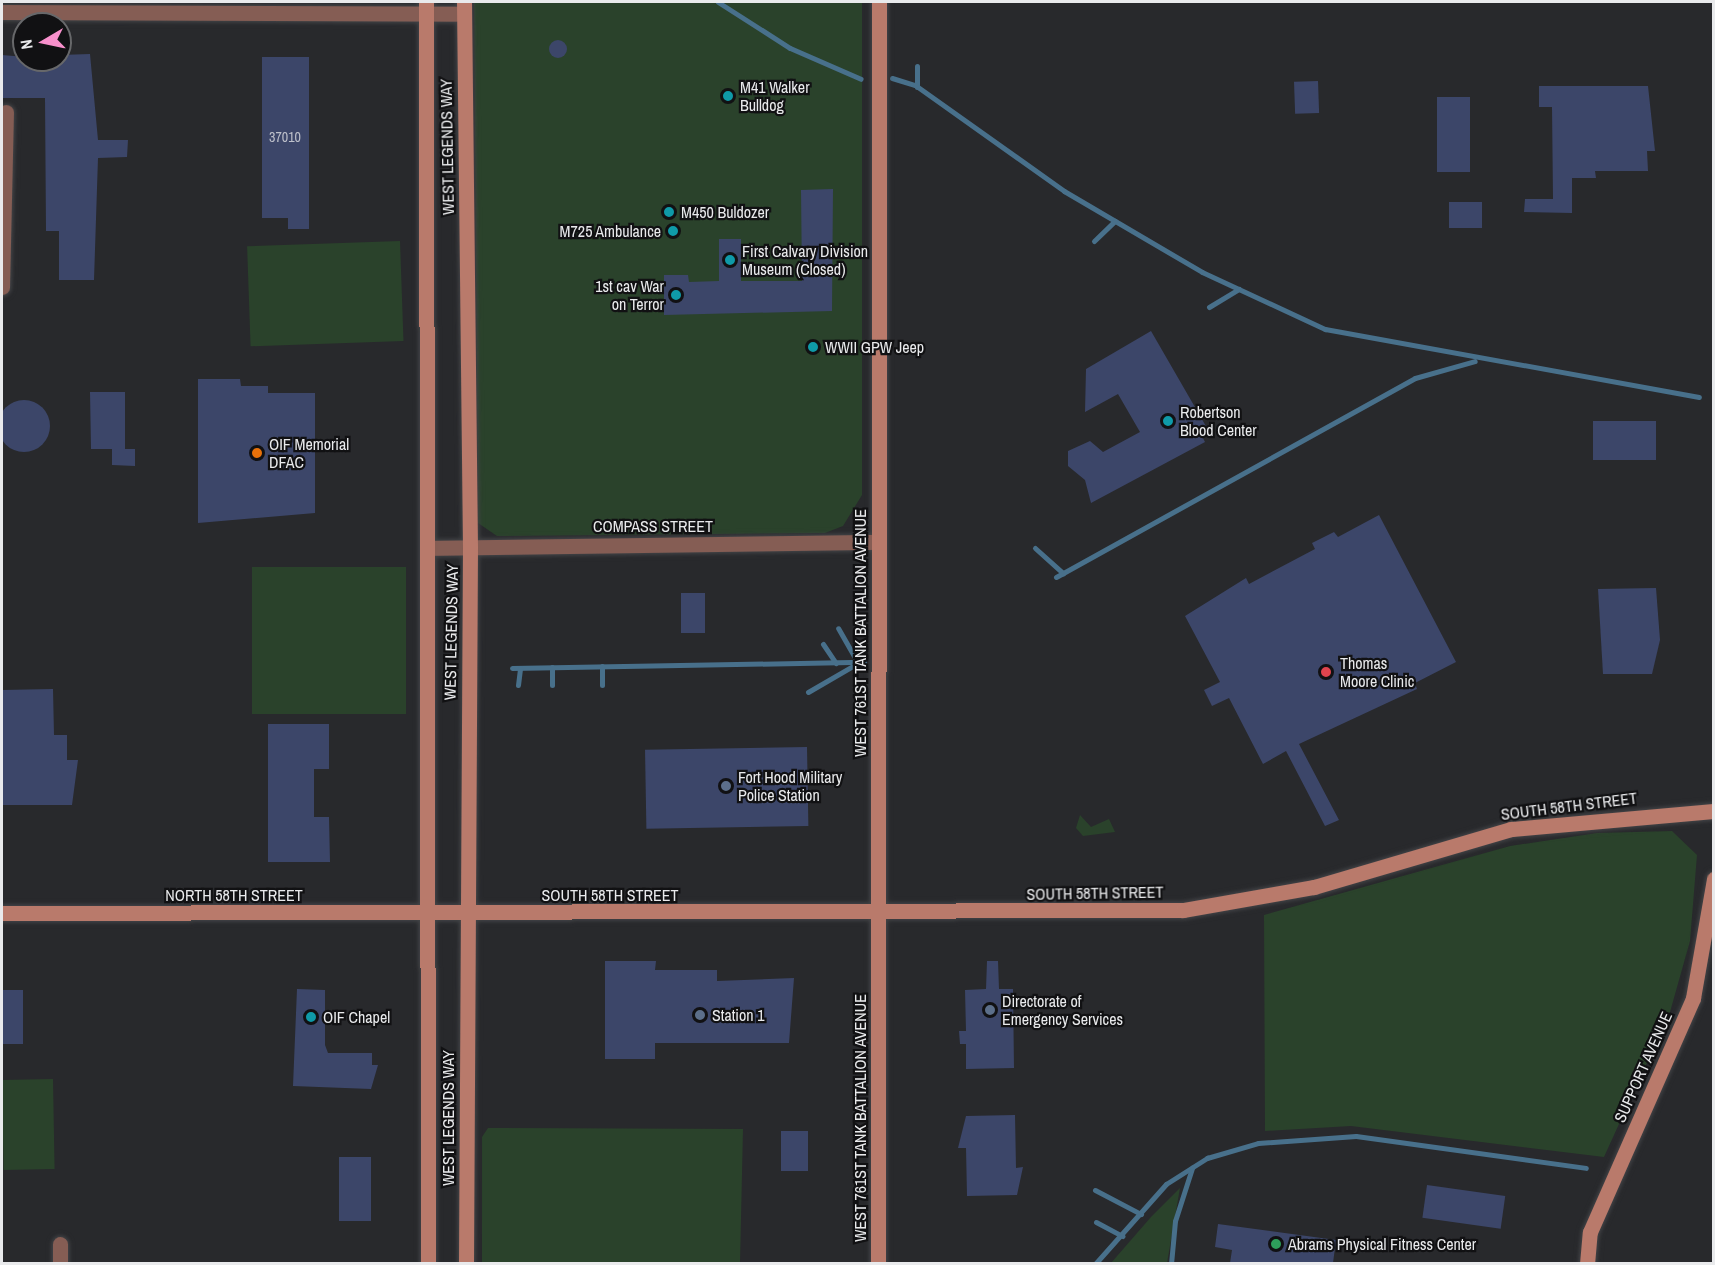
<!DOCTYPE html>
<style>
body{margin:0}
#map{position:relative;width:1715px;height:1265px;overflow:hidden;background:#28292c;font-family:"Archivo Narrow",sans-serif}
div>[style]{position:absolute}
.green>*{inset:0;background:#2a422b;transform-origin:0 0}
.stream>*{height:5px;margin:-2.5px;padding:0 2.5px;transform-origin:2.5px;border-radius:2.5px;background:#48708b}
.building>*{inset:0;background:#3c4669;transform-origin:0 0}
.round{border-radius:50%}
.roads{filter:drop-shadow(0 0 2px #434447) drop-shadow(0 0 2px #434447)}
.street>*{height:15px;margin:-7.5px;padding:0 7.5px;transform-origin:7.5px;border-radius:7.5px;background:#855d54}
.secondary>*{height:15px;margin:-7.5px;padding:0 7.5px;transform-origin:7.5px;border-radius:7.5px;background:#b97a6b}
.dots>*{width:16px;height:16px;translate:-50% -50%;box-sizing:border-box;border:3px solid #111113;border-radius:50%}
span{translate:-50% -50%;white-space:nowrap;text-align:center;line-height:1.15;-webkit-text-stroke:4.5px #111113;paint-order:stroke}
.number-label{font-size:14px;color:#bec1cb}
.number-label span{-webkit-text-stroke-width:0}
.poi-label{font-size:16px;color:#e9eaec}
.left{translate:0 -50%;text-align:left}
.right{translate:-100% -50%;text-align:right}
.street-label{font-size:16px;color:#e9eaec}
.frame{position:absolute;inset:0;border:3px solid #e9eaec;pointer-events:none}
.north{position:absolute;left:12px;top:12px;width:60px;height:60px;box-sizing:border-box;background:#111113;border:2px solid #67686a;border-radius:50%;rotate:261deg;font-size:16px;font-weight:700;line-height:24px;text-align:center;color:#e9eaec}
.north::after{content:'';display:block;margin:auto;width:21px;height:27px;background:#f890cc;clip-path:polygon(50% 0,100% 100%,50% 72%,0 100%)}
</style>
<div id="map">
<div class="green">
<i style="clip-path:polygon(474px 2px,862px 2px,862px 495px,843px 526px,825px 533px,497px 536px,478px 523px)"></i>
<i style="left:400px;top:241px;width:100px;height:153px;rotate:88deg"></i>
<i style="left:406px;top:567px;width:147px;height:154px;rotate:90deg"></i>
<i style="clip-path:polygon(1080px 815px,1091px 827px,1109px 819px,1115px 832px,1083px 836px,1076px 828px)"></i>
<i style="clip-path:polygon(1672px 831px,1697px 855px,1690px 941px,1670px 1012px,1604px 1157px,1351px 1126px,1265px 1131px,1264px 915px,1510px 846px,1597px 833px)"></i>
<i style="left:53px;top:1079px;width:90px;height:51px;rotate:89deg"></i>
<i style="clip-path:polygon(488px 1128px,743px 1129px,740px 1263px,482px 1263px,482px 1137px)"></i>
<i style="clip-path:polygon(1180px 1188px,1167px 1263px,1111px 1263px,1151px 1217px)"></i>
</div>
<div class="stream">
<i style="left:718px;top:2px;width:85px;rotate:32.6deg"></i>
<i style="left:790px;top:48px;width:77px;rotate:23.6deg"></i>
<i style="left:917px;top:66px;width:21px;rotate:90deg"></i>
<i style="left:892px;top:78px;width:24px;rotate:17deg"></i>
<i style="left:915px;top:85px;width:183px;rotate:35.4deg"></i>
<i style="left:1064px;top:191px;width:160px;rotate:30.4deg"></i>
<i style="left:1202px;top:272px;width:136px;rotate:24.9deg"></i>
<i style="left:1325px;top:329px;width:380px;rotate:10.3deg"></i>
<i style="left:1094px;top:241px;width:29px;rotate:-44deg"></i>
<i style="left:1209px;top:307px;width:35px;rotate:-31deg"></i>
<i style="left:1035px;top:548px;width:38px;rotate:42deg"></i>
<i style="left:1056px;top:577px;width:410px;rotate:-29deg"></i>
<i style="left:1415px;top:378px;width:62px;rotate:-15.8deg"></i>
<i style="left:823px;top:644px;width:23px;rotate:56deg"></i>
<i style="left:602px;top:666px;width:19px;rotate:90deg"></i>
<i style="left:552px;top:667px;width:18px;rotate:90deg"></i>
<i style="left:512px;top:668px;width:352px;rotate:-1deg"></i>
<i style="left:518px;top:685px;width:17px;rotate:-83deg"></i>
<i style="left:808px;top:692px;width:58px;rotate:-30.1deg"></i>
<i style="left:858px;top:663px;width:40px;rotate:-119.7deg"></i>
<i style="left:1095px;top:1190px;width:52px;rotate:27.6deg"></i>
<i style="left:1096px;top:1222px;width:30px;rotate:28deg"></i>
<i style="left:1095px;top:1264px;width:107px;rotate:-48.4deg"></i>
<i style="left:1166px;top:1184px;width:49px;rotate:-32.4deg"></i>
<i style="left:1207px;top:1158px;width:53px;rotate:-16.4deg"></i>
<i style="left:1258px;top:1143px;width:98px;rotate:-4.1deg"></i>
<i style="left:1356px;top:1136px;width:232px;rotate:7.9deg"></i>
<i style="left:1171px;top:1264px;width:43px;rotate:-84.7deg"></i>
<i style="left:1175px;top:1221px;width:56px;rotate:-72.2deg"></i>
</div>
<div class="building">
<i class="round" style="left:549px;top:40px;width:18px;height:18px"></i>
<i style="clip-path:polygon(90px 54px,98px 140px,128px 140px,127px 157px,98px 158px,94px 280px,59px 280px,59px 231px,46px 231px,45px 98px,2px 98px,2px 55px,60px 60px,60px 55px)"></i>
<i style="clip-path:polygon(262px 57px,309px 57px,309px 229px,288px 229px,288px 218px,262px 218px)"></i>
<i style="left:1318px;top:81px;width:32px;height:24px;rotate:88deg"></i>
<i style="clip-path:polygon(1539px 86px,1648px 86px,1655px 151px,1647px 151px,1648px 171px,1595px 171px,1596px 178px,1572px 178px,1572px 213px,1524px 212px,1525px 199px,1553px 199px,1552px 107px,1539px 107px)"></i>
<i style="left:1437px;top:97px;width:33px;height:75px"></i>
<i style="clip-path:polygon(833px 189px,832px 311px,664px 315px,664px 275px,688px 275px,689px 282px,719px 281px,719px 239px,741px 239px,741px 281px,802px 281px,801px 190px)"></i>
<i style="left:1449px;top:202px;width:33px;height:26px"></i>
<i style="clip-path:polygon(1151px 331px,1207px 428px,1200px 432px,1205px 442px,1091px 503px,1085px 480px,1068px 466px,1068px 451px,1090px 441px,1103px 452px,1140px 432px,1118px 394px,1085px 412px,1086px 369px)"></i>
<i style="clip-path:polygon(198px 379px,240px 379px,241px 386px,268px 386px,268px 393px,315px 393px,315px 513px,198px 523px)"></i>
<i style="clip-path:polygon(90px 392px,125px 392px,125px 449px,135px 449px,135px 466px,112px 465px,112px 449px,91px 449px)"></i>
<i class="round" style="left:-2px;top:400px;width:52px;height:52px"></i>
<i style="left:1656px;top:421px;width:39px;height:63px;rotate:90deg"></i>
<i style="clip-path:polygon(1379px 515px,1456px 662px,1415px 683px,1417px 689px,1299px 744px,1339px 820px,1325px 826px,1286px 751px,1263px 764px,1229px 698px,1212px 706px,1204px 690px,1220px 682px,1185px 616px,1246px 578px,1249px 584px,1315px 549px,1312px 543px,1334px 532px,1338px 537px)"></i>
<i style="clip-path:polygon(1656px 588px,1660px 640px,1652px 674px,1603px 674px,1598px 589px)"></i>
<i style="left:681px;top:593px;width:24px;height:40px"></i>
<i style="clip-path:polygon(53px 689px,54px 735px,67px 735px,67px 760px,78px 760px,72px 805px,2px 805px,2px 690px)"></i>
<i style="clip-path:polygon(268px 724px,329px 724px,329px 769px,314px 769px,314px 817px,329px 817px,330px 862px,268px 862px)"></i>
<i style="left:807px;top:747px;width:79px;height:162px;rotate:89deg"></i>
<i style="clip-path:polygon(605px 961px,656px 961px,655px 970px,717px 970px,717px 981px,794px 978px,789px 1043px,655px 1043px,655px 1059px,605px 1059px)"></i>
<i style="clip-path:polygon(987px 961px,998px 961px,999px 989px,1013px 989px,1014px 1068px,966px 1069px,966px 1044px,960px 1044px,959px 1031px,966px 1031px,965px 990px,986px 989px)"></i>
<i style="clip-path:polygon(297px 989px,325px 990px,325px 1045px,328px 1053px,372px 1053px,372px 1065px,378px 1065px,371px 1089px,293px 1086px)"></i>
<i style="left:2px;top:990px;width:21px;height:54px"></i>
<i style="clip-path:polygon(1015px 1115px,1016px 1168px,1023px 1167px,1017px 1195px,967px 1196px,966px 1148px,958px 1148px,966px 1116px)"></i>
<i style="left:781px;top:1131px;width:27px;height:40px"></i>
<i style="left:371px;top:1157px;width:64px;height:32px;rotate:90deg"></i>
<i style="left:1427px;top:1185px;width:79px;height:33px;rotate:8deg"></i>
<i style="clip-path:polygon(1218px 1224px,1336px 1240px,1333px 1263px,1230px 1263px,1232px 1250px,1215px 1247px)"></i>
</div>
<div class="roads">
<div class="street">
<i style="left:2px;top:12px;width:462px;rotate:0.2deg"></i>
<i style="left:2px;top:287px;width:175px;rotate:-88.7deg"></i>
<i style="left:429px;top:548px;width:448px;rotate:-0.8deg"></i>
<i style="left:60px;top:1264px;width:20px;rotate:-90deg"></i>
</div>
<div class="secondary">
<i style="left:426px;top:2px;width:1262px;rotate:89.91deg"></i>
<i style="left:464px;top:2px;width:545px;rotate:89.37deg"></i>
<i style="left:470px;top:547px;width:717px;rotate:90.32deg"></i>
<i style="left:2px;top:913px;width:1181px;rotate:-0.15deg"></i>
<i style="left:1183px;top:910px;width:133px;rotate:-10deg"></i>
<i style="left:1314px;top:887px;width:205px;rotate:-16.4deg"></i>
<i style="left:1511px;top:829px;width:204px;rotate:-5.1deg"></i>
<i style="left:878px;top:1264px;width:1262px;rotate:-89.95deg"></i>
<i style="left:1587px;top:1264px;width:32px;rotate:-85deg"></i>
<i style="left:1590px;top:1232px;width:256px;rotate:-66.2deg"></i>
<i style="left:1693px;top:998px;width:121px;rotate:-80deg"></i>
</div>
</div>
<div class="dots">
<i style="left:728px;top:96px;background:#0f9aa8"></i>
<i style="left:669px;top:212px;background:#0f9aa8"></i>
<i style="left:673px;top:231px;background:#0f9aa8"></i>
<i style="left:730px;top:260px;background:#0f9aa8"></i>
<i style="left:676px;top:295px;background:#0f9aa8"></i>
<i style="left:813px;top:347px;background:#0f9aa8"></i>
<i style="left:1168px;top:421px;background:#0f9aa8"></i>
<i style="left:257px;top:453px;background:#e8710a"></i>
<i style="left:1326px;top:672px;background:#e0444e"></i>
<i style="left:726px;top:786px;background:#5c6f8a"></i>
<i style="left:990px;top:1010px;background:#5c6f8a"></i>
<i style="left:700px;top:1015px;background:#5c6f8a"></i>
<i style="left:311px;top:1017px;background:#0f9aa8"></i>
<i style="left:1276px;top:1244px;background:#2e9e5b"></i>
</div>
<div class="number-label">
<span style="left:285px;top:137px">37010</span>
</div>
<div class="poi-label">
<span class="left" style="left:740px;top:96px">M41 Walker<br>Bulldog</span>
<span class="left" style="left:681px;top:212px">M450 Buldozer</span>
<span class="right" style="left:661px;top:231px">M725 Ambulance</span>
<span class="left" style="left:742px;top:260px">First Calvary Division<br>Museum (Closed)</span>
<span class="right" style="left:664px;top:295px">1st cav War<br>on Terror</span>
<span class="left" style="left:825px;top:347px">WWII GPW Jeep</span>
<span class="left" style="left:1180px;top:421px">Robertson<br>Blood Center</span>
<span class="left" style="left:269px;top:453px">OIF Memorial<br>DFAC</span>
<span class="left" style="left:1340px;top:672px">Thomas<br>Moore Clinic</span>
<span class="left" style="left:738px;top:786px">Fort Hood Military<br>Police Station</span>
<span class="left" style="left:1002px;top:1010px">Directorate of<br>Emergency Services</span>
<span class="left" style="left:712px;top:1015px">Station 1</span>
<span class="left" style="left:323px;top:1017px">OIF Chapel</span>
<span class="left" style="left:1288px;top:1244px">Abrams Physical Fitness Center</span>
</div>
<div class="street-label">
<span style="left:447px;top:147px;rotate:-91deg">WEST LEGENDS WAY</span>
<span style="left:653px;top:526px">COMPASS STREET</span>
<span style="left:451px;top:632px;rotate:-89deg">WEST LEGENDS WAY</span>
<span style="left:860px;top:633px;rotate:-90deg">WEST 761ST TANK BATTALION AVENUE</span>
<span style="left:1569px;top:806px;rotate:-7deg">SOUTH 58TH STREET</span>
<span style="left:1095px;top:893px;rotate:-1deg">SOUTH 58TH STREET</span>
<span style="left:234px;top:895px">NORTH 58TH STREET</span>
<span style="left:610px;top:895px">SOUTH 58TH STREET</span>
<span style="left:1643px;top:1067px;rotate:-66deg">SUPPORT AVENUE</span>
<span style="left:448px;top:1118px;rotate:-90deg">WEST LEGENDS WAY</span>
<span style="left:860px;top:1118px;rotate:-90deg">WEST 761ST TANK BATTALION AVENUE</span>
</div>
<div class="frame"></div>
<div class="north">N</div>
</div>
